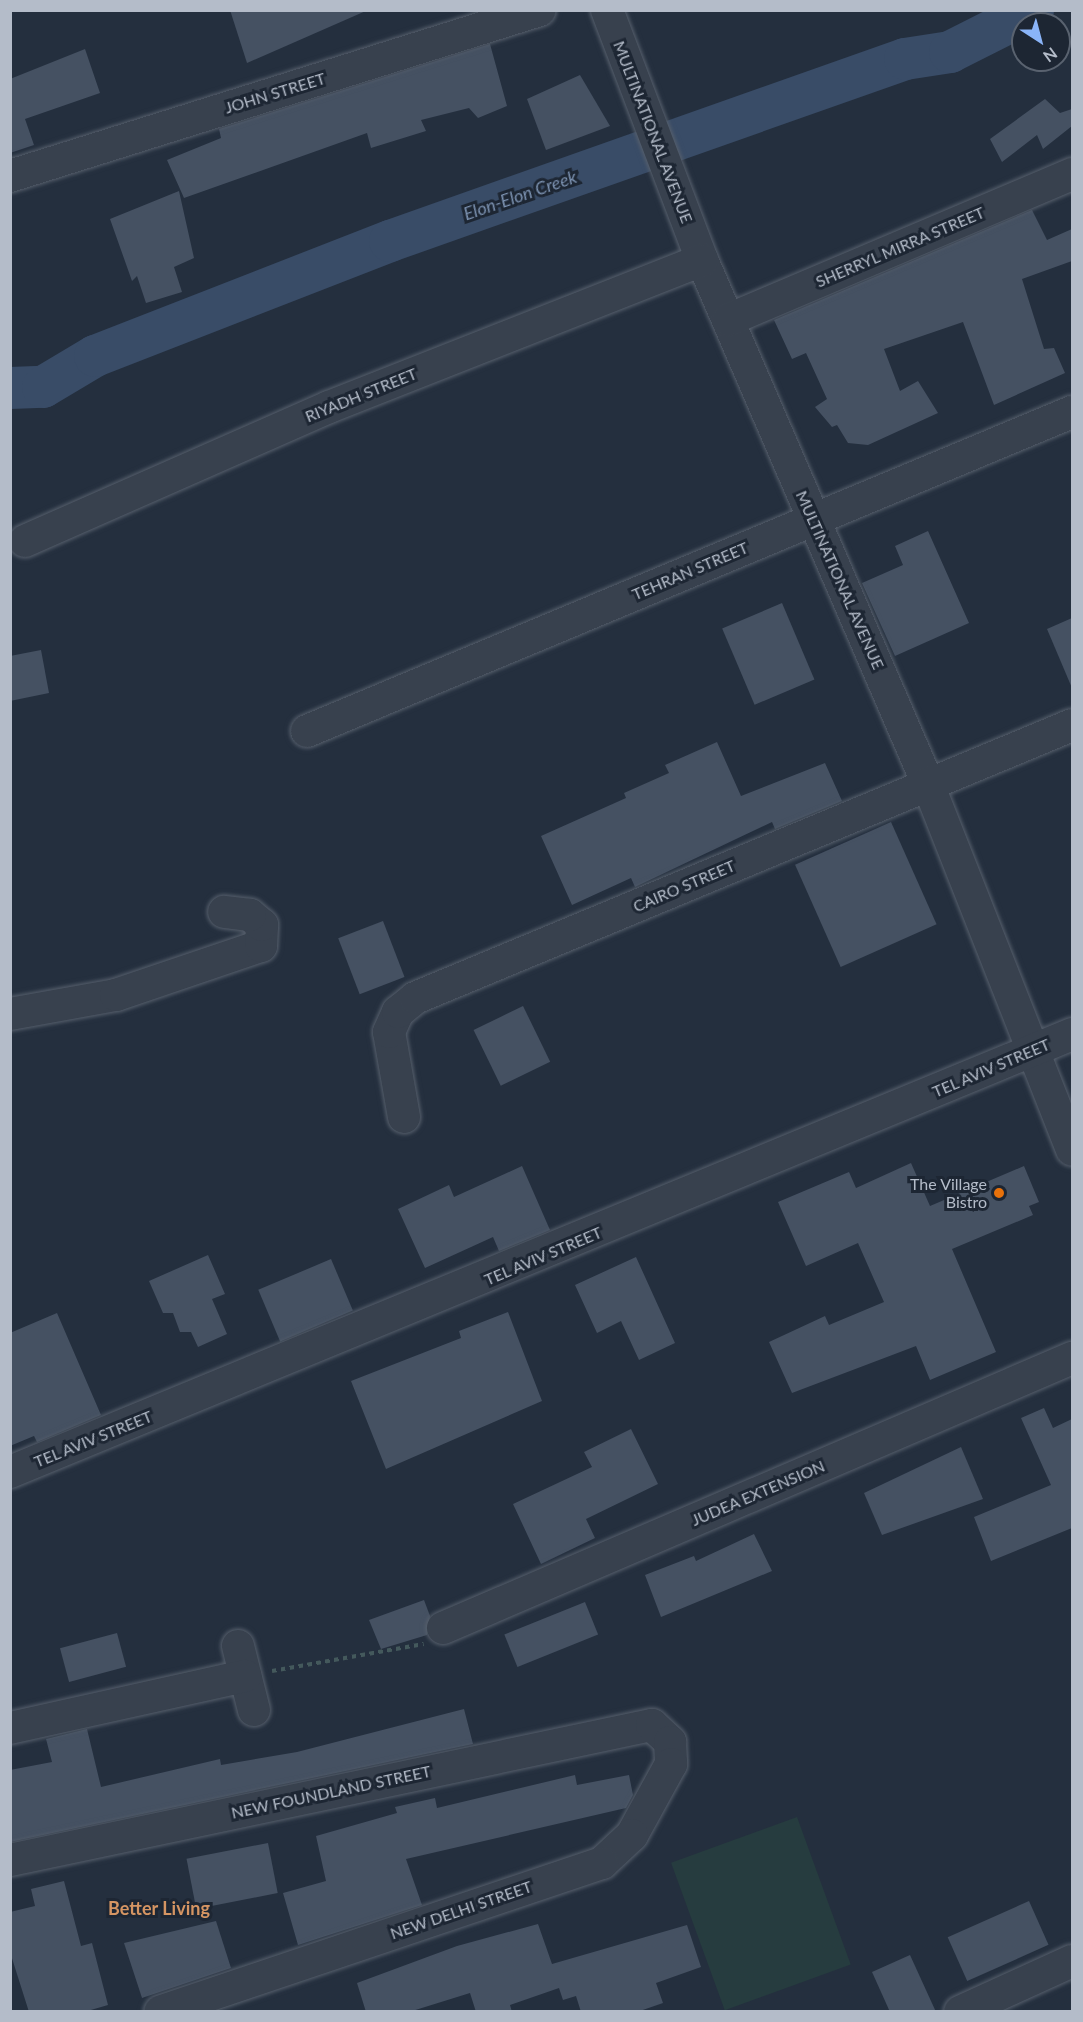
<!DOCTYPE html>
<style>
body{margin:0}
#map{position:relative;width:1083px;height:2022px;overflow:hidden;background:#242f3e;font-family:Lato,sans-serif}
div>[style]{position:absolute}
.green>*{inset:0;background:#263c3f;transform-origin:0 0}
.river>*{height:42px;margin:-21px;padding:0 21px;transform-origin:21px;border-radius:21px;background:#394c67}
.building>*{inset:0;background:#455162;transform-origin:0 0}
.path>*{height:4px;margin-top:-2px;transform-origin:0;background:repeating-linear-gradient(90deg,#44595c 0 4.5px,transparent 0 9px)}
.roads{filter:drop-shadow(0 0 2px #565f6c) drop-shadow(0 0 2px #565f6c)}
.minor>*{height:32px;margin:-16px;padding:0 16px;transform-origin:16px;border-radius:16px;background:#38414e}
.dots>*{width:16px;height:16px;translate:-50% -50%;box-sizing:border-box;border:3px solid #1d2633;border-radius:50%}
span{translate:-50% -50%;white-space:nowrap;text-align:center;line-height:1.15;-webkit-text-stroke:6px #1d2633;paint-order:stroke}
.street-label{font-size:16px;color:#b4bcc9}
.poi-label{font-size:16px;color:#b4bcc9}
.right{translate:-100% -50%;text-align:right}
.water-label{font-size:18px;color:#7c92b1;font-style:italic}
.neighbourhood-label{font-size:18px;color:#d59563;font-weight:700}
.frame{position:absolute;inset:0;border:12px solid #b4bcc9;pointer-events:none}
.north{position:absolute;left:1011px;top:12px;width:60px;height:60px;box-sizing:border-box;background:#1d2633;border:2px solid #59626f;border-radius:50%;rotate:144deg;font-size:16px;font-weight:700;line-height:24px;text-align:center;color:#b4bcc9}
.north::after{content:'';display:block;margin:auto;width:21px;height:27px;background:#8ab4f8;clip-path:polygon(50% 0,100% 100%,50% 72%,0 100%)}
</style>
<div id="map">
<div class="green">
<i style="left:797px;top:1817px;width:157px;height:134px;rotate:70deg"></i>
</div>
<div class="river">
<i style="left:10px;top:388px;width:33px;rotate:-2deg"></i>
<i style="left:43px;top:387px;width:61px;rotate:-30.8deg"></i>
<i style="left:95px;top:356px;width:317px;rotate:-21.3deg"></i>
<i style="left:390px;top:241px;width:546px;rotate:-19.46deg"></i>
<i style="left:905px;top:59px;width:46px;rotate:-8.8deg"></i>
<i style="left:950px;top:52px;width:93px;rotate:-26.8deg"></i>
</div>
<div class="building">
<i style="clip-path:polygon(230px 10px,368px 10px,247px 63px)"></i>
<i style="clip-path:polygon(490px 44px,507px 106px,478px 118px,469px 108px,421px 120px,426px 131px,371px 148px,367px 133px,184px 198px,167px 160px,221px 138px,219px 129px)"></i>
<i style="clip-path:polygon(85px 49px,100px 93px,25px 119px,34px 145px,10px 153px,10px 79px)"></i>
<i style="clip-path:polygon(580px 75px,610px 126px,546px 150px,527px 99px)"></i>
<i style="clip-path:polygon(1045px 99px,1060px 113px,1072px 109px,1072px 126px,1043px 149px,1037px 135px,1002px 162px,990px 139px)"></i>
<i style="clip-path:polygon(179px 191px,194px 258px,174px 267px,182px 292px,146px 303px,137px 276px,132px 281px,110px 219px)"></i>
<i style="clip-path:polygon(1032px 210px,1047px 240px,1072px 229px,1072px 261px,1022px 279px,1044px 349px,1054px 348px,1065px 373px,994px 405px,963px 322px,884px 349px,900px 391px,918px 381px,938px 413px,868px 445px,848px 443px,837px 425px,832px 427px,815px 407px,827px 399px,806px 353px,792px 359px,774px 320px)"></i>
<i style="clip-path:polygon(928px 531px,969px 623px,895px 656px,862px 583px,903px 565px,895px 546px)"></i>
<i style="left:782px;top:603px;width:83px;height:65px;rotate:67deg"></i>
<i style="clip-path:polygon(1072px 618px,1072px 688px,1047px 629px)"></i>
<i style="clip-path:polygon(41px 650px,49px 693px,10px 701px,10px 656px)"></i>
<i style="clip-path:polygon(717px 742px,741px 796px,825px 763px,842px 801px,775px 829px,772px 822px,635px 887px,631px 878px,572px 905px,541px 836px,626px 798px,624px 793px,669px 773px,665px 765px)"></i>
<i style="left:891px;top:822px;width:112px;height:105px;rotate:66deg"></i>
<i style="left:383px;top:921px;width:60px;height:48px;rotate:69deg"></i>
<i style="left:523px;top:1006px;width:62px;height:55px;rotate:64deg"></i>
<i style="clip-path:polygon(911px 1163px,930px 1206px,1024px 1166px,1039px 1202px,1029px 1206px,1033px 1215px,952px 1249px,996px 1352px,930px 1380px,916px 1346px,792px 1393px,769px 1342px,825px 1316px,829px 1325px,884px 1302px,858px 1243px,806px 1266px,778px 1202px,849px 1172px,856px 1188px)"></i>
<i style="clip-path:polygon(522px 1166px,550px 1230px,499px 1251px,493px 1237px,425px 1268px,398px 1209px,449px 1185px,454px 1197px)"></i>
<i style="clip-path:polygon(208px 1255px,225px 1294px,212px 1299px,227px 1334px,198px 1347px,191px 1332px,180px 1332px,173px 1313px,163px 1313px,149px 1281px)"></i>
<i style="clip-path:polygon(636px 1257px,675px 1343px,639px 1360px,621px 1321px,597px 1333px,575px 1285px)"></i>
<i style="left:331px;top:1259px;width:56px;height:79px;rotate:67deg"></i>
<i style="clip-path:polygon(508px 1312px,542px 1401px,386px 1469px,351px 1381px,461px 1338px,459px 1331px)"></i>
<i style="clip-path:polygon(57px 1313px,101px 1415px,37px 1442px,34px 1436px,10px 1446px,10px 1333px)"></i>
<i style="clip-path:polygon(1044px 1408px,1053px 1428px,1072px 1419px,1072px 1528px,991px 1561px,974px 1517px,1051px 1485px,1021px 1418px)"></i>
<i style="clip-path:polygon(631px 1429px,658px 1484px,586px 1519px,595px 1538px,541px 1564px,513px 1504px,592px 1467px,584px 1452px)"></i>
<i style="clip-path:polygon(961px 1447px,983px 1499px,882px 1535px,864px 1493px)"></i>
<i style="clip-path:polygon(754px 1534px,772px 1571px,661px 1617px,645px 1575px,694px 1556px,696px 1561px)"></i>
<i style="clip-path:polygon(424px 1600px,430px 1616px,427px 1635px,381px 1649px,369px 1620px)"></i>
<i style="left:585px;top:1602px;width:35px;height:87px;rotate:68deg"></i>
<i style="left:117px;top:1633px;width:35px;height:59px;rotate:75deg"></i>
<i style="clip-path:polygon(464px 1709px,473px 1744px,10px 1842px,10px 1770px,52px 1762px,46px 1739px,87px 1729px,101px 1787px,220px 1759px,221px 1765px,297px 1752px)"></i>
<i style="clip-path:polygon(575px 1775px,577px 1785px,629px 1775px,633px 1795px,626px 1808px,406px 1859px,422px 1905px,298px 1945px,283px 1893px,326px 1881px,316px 1836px,397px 1813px,395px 1807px,435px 1798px,437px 1808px)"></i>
<i style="left:268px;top:1843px;width:51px;height:83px;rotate:79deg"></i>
<i style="clip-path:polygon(64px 1881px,81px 1946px,92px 1943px,108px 2005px,84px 2012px,29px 2012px,10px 1952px,10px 1912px,35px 1906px,31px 1889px)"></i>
<i style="left:1029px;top:1901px;width:48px;height:89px;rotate:66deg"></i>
<i style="clip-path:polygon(216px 1921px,231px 1968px,142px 1998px,124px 1943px)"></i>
<i style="clip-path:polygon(538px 1924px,552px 1964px,687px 1925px,701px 1967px,656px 1983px,663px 2003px,637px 2012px,581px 2012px,576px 1996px,563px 2000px,559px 1988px,510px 2005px,512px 2012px,476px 2012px,470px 1993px,409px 2012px,366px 2012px,357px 1983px,457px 1946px)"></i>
<i style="clip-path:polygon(910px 1955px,936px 2012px,890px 2012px,872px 1972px)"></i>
</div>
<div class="path">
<i style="left:272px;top:1671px;width:154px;rotate:-10.1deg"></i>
</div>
<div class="roads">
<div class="minor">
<i style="left:607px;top:10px;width:267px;rotate:69.2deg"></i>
<i style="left:702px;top:260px;width:571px;rotate:66.67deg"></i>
<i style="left:928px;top:784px;width:393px;rotate:68.5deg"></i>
<i style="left:10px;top:176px;width:555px;rotate:-17.39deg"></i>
<i style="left:728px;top:320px;width:374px;rotate:-23deg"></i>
<i style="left:25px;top:541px;width:332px;rotate:-23.8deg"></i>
<i style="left:329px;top:407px;width:401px;rotate:-21.5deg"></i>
<i style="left:307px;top:731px;width:829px;rotate:-22.64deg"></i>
<i style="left:10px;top:1014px;width:108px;rotate:-10.2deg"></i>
<i style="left:116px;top:995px;width:153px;rotate:-18.7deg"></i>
<i style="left:261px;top:946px;width:21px;rotate:-87deg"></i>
<i style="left:262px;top:925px;width:16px;rotate:-140deg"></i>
<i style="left:250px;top:915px;width:26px;rotate:-173deg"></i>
<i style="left:404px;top:1117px;width:86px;rotate:-100deg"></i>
<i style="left:389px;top:1032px;width:22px;rotate:-66deg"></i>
<i style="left:398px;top:1012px;width:22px;rotate:-39deg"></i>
<i style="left:415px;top:998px;width:711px;rotate:-22.56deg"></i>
<i style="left:10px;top:1472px;width:1149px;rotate:-22.41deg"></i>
<i style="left:443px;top:1628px;width:685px;rotate:-23.23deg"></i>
<i style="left:238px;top:1646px;width:66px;rotate:76deg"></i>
<i style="left:10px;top:1728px;width:241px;rotate:-12.5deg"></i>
<i style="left:10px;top:1860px;width:656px;rotate:-11.88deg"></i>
<i style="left:652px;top:1725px;width:25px;rotate:43deg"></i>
<i style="left:670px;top:1742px;width:22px;rotate:87deg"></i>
<i style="left:671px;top:1764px;width:81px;rotate:118.8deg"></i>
<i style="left:632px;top:1835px;width:41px;rotate:137deg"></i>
<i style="left:602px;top:1863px;width:466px;rotate:161.4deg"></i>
<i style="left:960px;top:2012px;width:123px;rotate:-24.5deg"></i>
</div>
</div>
<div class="dots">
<i style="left:999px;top:1193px;background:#e8710a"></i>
</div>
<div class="street-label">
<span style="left:275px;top:93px;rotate:-17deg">JOHN STREET</span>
<span style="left:653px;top:132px;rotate:69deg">MULTINATIONAL AVENUE</span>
<span style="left:900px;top:247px;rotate:-23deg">SHERRYL MIRRA STREET</span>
<span style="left:361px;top:395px;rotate:-22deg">RIYADH STREET</span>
<span style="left:690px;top:571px;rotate:-23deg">TEHRAN STREET</span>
<span style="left:840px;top:580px;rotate:66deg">MULTINATIONAL AVENUE</span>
<span style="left:684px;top:886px;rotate:-23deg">CAIRO STREET</span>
<span style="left:991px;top:1068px;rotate:-23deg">TEL AVIV STREET</span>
<span style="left:543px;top:1256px;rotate:-23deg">TEL AVIV STREET</span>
<span style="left:93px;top:1439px;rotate:-22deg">TEL AVIV STREET</span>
<span style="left:758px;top:1493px;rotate:-23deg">JUDEA EXTENSION</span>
<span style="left:331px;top:1792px;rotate:-12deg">NEW FOUNDLAND STREET</span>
<span style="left:461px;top:1910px;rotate:-19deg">NEW DELHI STREET</span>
</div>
<div class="poi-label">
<span class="right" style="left:987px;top:1193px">The Village<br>Bistro</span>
</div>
<div class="water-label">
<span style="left:520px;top:195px;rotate:-19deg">Elon-Elon Creek</span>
</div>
<div class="neighbourhood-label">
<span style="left:159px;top:1908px">Better Living</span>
</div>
<div class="frame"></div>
<div class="north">N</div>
</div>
